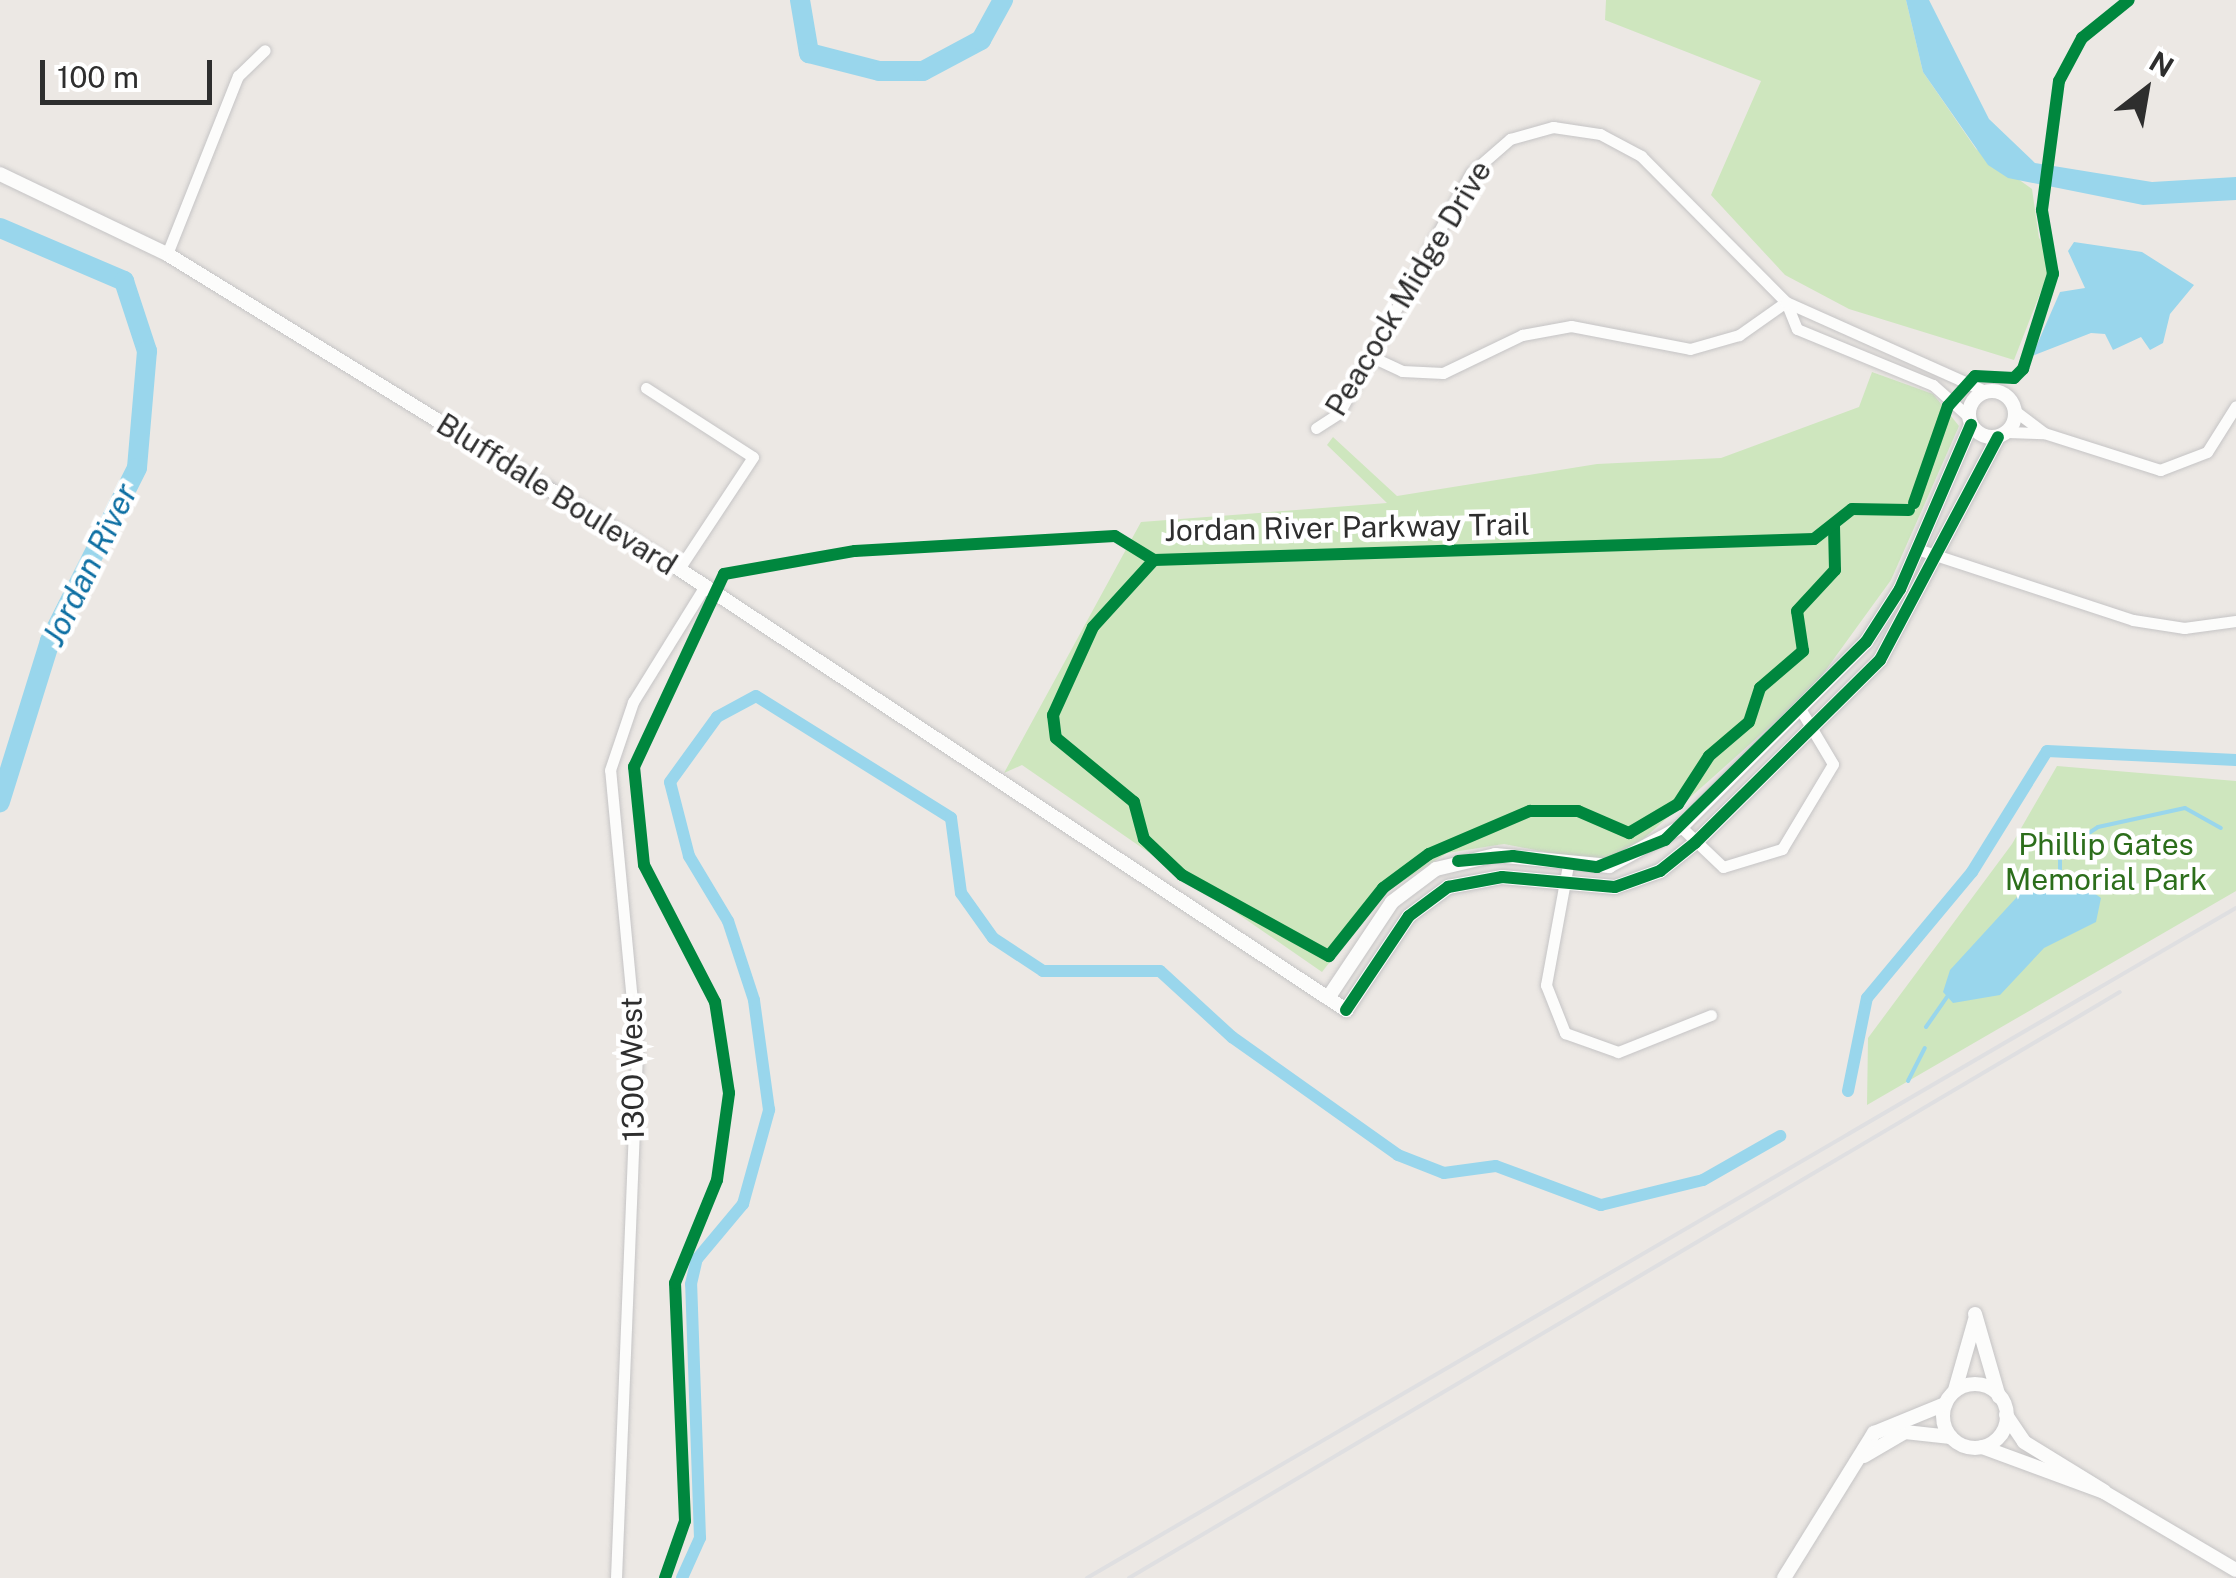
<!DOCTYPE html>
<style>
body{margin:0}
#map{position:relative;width:2236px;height:1578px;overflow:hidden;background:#ece8e4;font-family:"Public Sans",sans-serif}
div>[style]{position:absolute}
.green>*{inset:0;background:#cee6be}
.water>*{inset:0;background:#99d6ec}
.stream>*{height:4px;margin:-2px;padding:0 2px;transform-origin:2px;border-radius:2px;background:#99d6ec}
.canal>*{height:12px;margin:-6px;padding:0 6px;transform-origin:6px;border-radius:6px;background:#99d6ec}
.river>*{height:20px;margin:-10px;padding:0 10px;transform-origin:10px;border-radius:10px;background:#99d6ec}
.roads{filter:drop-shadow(0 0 2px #c5c4c5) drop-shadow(0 0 2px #c5c4c5)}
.minor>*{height:11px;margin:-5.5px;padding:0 5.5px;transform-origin:5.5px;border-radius:5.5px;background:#fcfcfb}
.tertiary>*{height:14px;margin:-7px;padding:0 7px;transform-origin:7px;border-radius:7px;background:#fcfcfb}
.tertiary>.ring{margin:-7px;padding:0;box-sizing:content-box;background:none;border:14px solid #fcfcfb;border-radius:50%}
.rail>*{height:4px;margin:-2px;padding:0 2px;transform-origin:2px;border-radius:2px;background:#dfdfe1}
.cycleway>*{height:12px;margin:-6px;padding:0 6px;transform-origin:6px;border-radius:6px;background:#00873e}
span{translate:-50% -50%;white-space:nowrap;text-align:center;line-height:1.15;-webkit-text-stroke:9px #fff;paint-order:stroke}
.street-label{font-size:30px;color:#2e2e2e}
.park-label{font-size:30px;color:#2c6e1b}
.water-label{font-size:32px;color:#0d6fa3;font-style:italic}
.north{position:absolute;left:2096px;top:40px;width:100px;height:100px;-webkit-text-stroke:8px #fff;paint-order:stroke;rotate:31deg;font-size:28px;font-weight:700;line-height:40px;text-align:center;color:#2e2e2e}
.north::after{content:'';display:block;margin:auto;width:35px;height:45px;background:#2e2e2e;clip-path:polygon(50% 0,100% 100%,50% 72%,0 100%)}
.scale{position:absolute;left:40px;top:60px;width:172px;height:45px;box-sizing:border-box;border:5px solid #2e2e2e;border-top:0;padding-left:12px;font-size:30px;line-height:35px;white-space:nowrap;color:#2e2e2e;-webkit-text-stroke:8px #fff;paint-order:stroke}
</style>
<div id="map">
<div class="green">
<i style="clip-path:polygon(1606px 0,1906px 0,1923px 72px,1976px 149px,2032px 189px,2039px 238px,2055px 255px,2014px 360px,1849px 309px,1785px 275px,1711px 195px,1761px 81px,1605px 20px)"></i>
<i style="clip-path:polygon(1872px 372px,1933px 394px,1959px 426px,1891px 580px,1812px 689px,1631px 850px,1592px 861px,1504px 844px,1447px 853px,1383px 894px,1322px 972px,1022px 765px,1004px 773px,1141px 522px,1387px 503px,1327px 445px,1333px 437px,1397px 496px,1597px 464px,1721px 458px,1859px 407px)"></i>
<i style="clip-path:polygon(2057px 766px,2236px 781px,2236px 891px,1867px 1105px,1868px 1038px,2012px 844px)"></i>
</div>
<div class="water">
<i style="clip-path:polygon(1906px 0,1929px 0,1989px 119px,2035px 163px,2152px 182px,2236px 177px,2236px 200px,2143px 205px,2008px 178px,1988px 165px,1923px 72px)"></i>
<i style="clip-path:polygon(2074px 242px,2142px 252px,2194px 285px,2170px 314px,2163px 343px,2150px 350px,2141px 337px,2113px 350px,2105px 334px,2091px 333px,2032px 356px,2060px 292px,2085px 288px,2068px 251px)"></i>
<i style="clip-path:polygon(2060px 869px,2101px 898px,2096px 922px,2044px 948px,2000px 995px,1953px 1003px,1943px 992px,1950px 970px,2027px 886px)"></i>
</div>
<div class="stream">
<i style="left:2060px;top:869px;width:17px;rotate:-90deg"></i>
<i style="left:2060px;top:852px;width:45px;rotate:-33.3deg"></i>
<i style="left:2098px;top:827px;width:89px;rotate:-12.3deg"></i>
<i style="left:2185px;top:808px;width:41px;rotate:29.1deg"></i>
<i style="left:1926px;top:1027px;width:37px;rotate:-55deg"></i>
<i style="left:1908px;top:1081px;width:37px;rotate:-63deg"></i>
</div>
<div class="canal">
<i style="left:1848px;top:1091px;width:95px;rotate:-78.5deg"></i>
<i style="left:1867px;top:998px;width:164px;rotate:-50.2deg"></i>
<i style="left:1972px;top:872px;width:142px;rotate:-58.2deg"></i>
<i style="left:2047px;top:751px;width:189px;rotate:2.7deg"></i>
<i style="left:682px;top:1578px;width:44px;rotate:-65.8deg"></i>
<i style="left:700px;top:1538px;width:254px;rotate:-92deg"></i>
<i style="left:691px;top:1284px;width:26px;rotate:-77deg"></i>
<i style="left:697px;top:1259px;width:72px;rotate:-50.1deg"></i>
<i style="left:743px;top:1204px;width:98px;rotate:-74.5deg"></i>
<i style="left:769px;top:1110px;width:111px;rotate:-97.8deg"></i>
<i style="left:754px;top:1000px;width:83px;rotate:-108.2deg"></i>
<i style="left:728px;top:921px;width:76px;rotate:-121deg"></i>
<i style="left:689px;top:856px;width:76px;rotate:-104.4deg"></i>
<i style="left:670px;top:782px;width:80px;rotate:-54.1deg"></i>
<i style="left:717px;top:717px;width:44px;rotate:-28.3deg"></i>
<i style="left:756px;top:696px;width:230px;rotate:32deg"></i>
<i style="left:951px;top:818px;width:76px;rotate:82.4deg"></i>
<i style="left:961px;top:893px;width:55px;rotate:54.6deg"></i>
<i style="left:993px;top:938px;width:60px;rotate:33.4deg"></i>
<i style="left:1043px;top:971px;width:117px"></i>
<i style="left:1160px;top:971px;width:98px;rotate:42.5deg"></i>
<i style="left:1232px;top:1037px;width:204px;rotate:35.4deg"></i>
<i style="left:1398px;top:1155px;width:49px;rotate:21.4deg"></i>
<i style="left:1444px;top:1173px;width:52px;rotate:-7.7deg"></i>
<i style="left:1496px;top:1166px;width:112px;rotate:20.4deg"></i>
<i style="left:1601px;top:1205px;width:105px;rotate:-13.8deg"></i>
<i style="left:1703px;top:1180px;width:89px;rotate:-29.7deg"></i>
</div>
<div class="river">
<i style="left:800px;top:0;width:54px;rotate:80.4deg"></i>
<i style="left:809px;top:53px;width:72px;rotate:14.4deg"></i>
<i style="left:879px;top:71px;width:44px"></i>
<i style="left:923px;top:71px;width:66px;rotate:-28.1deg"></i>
<i style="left:981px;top:40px;width:46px;rotate:-61.2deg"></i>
<i style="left:0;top:228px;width:135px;rotate:23.1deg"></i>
<i style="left:124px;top:281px;width:74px;rotate:71.8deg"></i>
<i style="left:147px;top:351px;width:117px;rotate:94.9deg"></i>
<i style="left:137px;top:468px;width:194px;rotate:116.7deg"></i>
<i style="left:50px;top:641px;width:169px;rotate:107.3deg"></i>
</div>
<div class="roads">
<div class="minor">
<i style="left:167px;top:254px;width:192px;rotate:-68.3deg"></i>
<i style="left:238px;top:76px;width:37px;rotate:-44deg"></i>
<i style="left:1786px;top:302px;width:29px;rotate:68deg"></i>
<i style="left:1797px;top:329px;width:147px;rotate:22.4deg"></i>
<i style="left:1933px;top:385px;width:48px;rotate:41.6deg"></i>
<i style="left:1370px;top:356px;width:35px;rotate:25deg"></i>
<i style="left:1402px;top:371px;width:41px;rotate:2.8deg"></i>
<i style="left:1443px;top:373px;width:88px;rotate:-25.7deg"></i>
<i style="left:1522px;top:335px;width:50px;rotate:-10.4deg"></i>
<i style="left:1571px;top:326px;width:121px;rotate:10.9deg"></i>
<i style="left:1690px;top:349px;width:51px;rotate:-15.9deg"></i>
<i style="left:1739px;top:335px;width:57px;rotate:-35.1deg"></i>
<i style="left:646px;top:388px;width:127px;rotate:32.8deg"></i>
<i style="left:753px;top:457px;width:134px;rotate:123.5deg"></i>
<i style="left:2015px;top:411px;width:36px;rotate:37deg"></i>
<i style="left:2044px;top:433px;width:122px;rotate:17.7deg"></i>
<i style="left:2160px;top:470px;width:50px;rotate:-21deg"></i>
<i style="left:2207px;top:452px;width:54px;rotate:-57.8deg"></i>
<i style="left:1316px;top:428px;width:27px;rotate:-33deg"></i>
<i style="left:1339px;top:413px;width:274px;rotate:-61.2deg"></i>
<i style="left:1471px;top:173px;width:52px;rotate:-41.1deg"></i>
<i style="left:1510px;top:139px;width:45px;rotate:-15.6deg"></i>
<i style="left:1553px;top:127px;width:48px;rotate:8.5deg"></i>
<i style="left:1600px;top:134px;width:47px;rotate:28.2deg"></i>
<i style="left:1641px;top:156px;width:206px;rotate:45.2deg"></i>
<i style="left:1786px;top:302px;width:220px;rotate:24.1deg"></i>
<i style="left:2007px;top:432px;width:37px;rotate:2deg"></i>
<i style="left:1917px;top:549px;width:227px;rotate:18.2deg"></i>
<i style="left:2133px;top:620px;width:52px;rotate:8.9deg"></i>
<i style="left:2184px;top:628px;width:52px;rotate:-7.7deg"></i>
<i style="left:1681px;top:827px;width:58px;rotate:43.6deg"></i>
<i style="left:1723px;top:867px;width:62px;rotate:-17deg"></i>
<i style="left:1782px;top:849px;width:99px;rotate:-59deg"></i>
<i style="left:1833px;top:764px;width:61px;rotate:-120.8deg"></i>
<i style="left:1568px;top:865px;width:122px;rotate:100.4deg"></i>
<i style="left:1546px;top:985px;width:52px;rotate:68.4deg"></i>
<i style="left:1565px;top:1033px;width:56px;rotate:19.7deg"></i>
<i style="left:1618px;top:1052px;width:100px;rotate:-21.7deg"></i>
<i style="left:616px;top:1578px;width:524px;rotate:-87.71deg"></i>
<i style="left:637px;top:1054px;width:285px;rotate:-95.4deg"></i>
<i style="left:610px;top:770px;width:72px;rotate:-71.3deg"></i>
<i style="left:633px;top:702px;width:137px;rotate:-58.2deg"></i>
</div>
<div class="tertiary">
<i style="left:0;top:174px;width:185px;rotate:25.6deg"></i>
<i style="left:167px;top:254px;width:601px;rotate:31.6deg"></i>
<i style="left:679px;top:569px;width:800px;rotate:33.47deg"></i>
<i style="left:1346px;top:1010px;width:113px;rotate:-56.2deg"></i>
<i style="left:1409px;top:916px;width:49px;rotate:-36.6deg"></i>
<i style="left:1448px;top:887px;width:55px;rotate:-10.5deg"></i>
<i style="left:1502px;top:877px;width:113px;rotate:5.1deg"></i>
<i style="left:1615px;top:887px;width:48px;rotate:-19.6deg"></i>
<i style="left:1660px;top:871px;width:45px;rotate:-38.7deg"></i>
<i style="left:1695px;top:843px;width:260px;rotate:-44.7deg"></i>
<i style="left:1880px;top:660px;width:252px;rotate:-62.1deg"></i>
<i class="ring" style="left:1969px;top:391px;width:32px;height:32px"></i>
<i style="left:1328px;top:998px;width:115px;rotate:-56.3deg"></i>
<i style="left:1392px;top:902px;width:55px;rotate:-36.9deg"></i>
<i style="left:1436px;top:869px;width:61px;rotate:-13.3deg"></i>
<i style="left:1495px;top:855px;width:115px;rotate:5.5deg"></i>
<i style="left:1609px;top:866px;width:82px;rotate:-28.4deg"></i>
<i style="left:1681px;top:827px;width:262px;rotate:-45deg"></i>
<i style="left:1866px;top:642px;width:63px;rotate:-57.3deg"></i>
<i style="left:1900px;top:589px;width:179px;rotate:-66.6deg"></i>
<i style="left:1975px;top:1314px;width:86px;rotate:73.9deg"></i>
<i class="ring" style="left:1943px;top:1384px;width:50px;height:50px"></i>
<i style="left:1955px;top:1390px;width:73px;rotate:-74.1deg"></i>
<i style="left:2006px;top:1415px;width:32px;rotate:56deg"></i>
<i style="left:2024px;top:1442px;width:94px;rotate:31.5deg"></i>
<i style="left:1982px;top:1447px;width:130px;rotate:20.2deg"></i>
<i style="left:2104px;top:1492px;width:153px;rotate:30.6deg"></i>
<i style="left:1864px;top:1456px;width:48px;rotate:-30.3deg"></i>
<i style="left:1905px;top:1432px;width:46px;rotate:6.2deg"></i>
<i style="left:1784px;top:1578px;width:171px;rotate:-58.2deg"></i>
<i style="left:1874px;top:1433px;width:77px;rotate:-22.2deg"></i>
</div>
</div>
<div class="rail">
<i style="left:1087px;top:1578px;width:1330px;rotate:-30.25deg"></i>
<i style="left:1129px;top:1578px;width:1151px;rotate:-30.6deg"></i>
</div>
<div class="cycleway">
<i style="left:1914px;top:503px;width:103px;rotate:-70.7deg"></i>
<i style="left:1948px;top:406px;width:40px;rotate:-48deg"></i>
<i style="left:1975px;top:376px;width:39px;rotate:3deg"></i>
<i style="left:2014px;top:378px;width:13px;rotate:-45deg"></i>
<i style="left:2023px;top:369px;width:100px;rotate:-72.5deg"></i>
<i style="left:2053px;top:274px;width:65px;rotate:-99.8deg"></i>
<i style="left:2042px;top:210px;width:130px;rotate:-82.5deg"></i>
<i style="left:2059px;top:81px;width:49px;rotate:-61.9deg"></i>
<i style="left:2082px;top:38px;width:60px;rotate:-39deg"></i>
<i style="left:1154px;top:560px;width:91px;rotate:132.3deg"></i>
<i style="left:1093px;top:627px;width:97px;rotate:114.4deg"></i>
<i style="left:1053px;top:715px;width:23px;rotate:83deg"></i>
<i style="left:1056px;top:738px;width:101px;rotate:39.4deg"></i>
<i style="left:1134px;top:802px;width:38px;rotate:75deg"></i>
<i style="left:1144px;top:839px;width:52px;rotate:43.5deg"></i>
<i style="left:1182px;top:875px;width:168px;rotate:28.9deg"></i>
<i style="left:1329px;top:956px;width:87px;rotate:-51.5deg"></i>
<i style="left:1383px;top:888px;width:57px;rotate:-36.5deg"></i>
<i style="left:1429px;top:854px;width:110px;rotate:-23.1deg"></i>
<i style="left:1530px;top:811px;width:48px"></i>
<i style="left:1578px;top:811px;width:56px;rotate:23.3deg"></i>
<i style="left:1629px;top:833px;width:57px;rotate:-30.6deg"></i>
<i style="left:1678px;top:804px;width:57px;rotate:-57.1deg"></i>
<i style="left:1709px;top:756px;width:52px;rotate:-40.4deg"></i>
<i style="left:1749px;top:722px;width:36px;rotate:-72deg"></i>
<i style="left:1760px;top:688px;width:57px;rotate:-40.7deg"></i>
<i style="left:1803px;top:651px;width:40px;rotate:-98.5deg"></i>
<i style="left:1797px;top:611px;width:56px;rotate:-47.2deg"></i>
<i style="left:1835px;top:570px;width:44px;rotate:-91.3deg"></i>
<i style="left:1458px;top:861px;width:55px;rotate:-5.2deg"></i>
<i style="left:1513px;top:856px;width:85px;rotate:7.5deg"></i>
<i style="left:1597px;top:867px;width:73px;rotate:-21.7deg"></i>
<i style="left:1665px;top:840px;width:282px;rotate:-44.6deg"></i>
<i style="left:1866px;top:642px;width:63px;rotate:-57.3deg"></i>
<i style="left:1900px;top:589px;width:179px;rotate:-66.6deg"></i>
<i style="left:1346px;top:1010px;width:113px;rotate:-56.2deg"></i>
<i style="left:1409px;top:916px;width:49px;rotate:-36.6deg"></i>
<i style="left:1448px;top:887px;width:55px;rotate:-10.5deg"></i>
<i style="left:1502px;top:877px;width:113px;rotate:5.1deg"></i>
<i style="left:1615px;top:887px;width:48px;rotate:-19.6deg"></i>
<i style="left:1660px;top:871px;width:45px;rotate:-38.7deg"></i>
<i style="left:1695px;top:843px;width:260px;rotate:-44.7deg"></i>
<i style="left:1880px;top:660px;width:252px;rotate:-62.1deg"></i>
<i style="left:665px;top:1578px;width:60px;rotate:-70.7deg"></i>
<i style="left:685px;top:1521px;width:238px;rotate:-92.4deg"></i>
<i style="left:675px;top:1283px;width:111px;rotate:-67.8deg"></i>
<i style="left:717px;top:1180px;width:88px;rotate:-82.1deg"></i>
<i style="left:729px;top:1093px;width:92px;rotate:-98.7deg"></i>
<i style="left:715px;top:1002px;width:154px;rotate:-117.4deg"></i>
<i style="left:644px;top:865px;width:99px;rotate:-95.8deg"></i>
<i style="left:634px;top:767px;width:213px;rotate:-65deg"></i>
<i style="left:724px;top:574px;width:133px;rotate:-10deg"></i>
<i style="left:855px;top:551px;width:260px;rotate:-3.3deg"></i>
<i style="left:1115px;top:536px;width:46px;rotate:31.6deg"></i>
<i style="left:1154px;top:560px;width:660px;rotate:-1.82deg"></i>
<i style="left:1814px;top:539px;width:48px;rotate:-38.3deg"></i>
<i style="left:1852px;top:509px;width:57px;rotate:1deg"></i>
</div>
<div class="street-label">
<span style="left:1408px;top:288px;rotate:-59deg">Peacock Midge Drive</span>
<span style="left:557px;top:494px;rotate:32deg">Bluffdale Boulevard</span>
<span style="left:1347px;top:527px;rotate:-1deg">Jordan River Parkway Trail</span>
<span style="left:632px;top:1069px;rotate:-91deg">1300 West</span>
</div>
<div class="park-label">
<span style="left:2106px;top:861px">Phillip Gates<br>Memorial Park</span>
</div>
<div class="water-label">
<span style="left:90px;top:565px;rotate:-64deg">Jordan River</span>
</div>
<div class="north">N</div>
<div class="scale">100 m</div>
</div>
